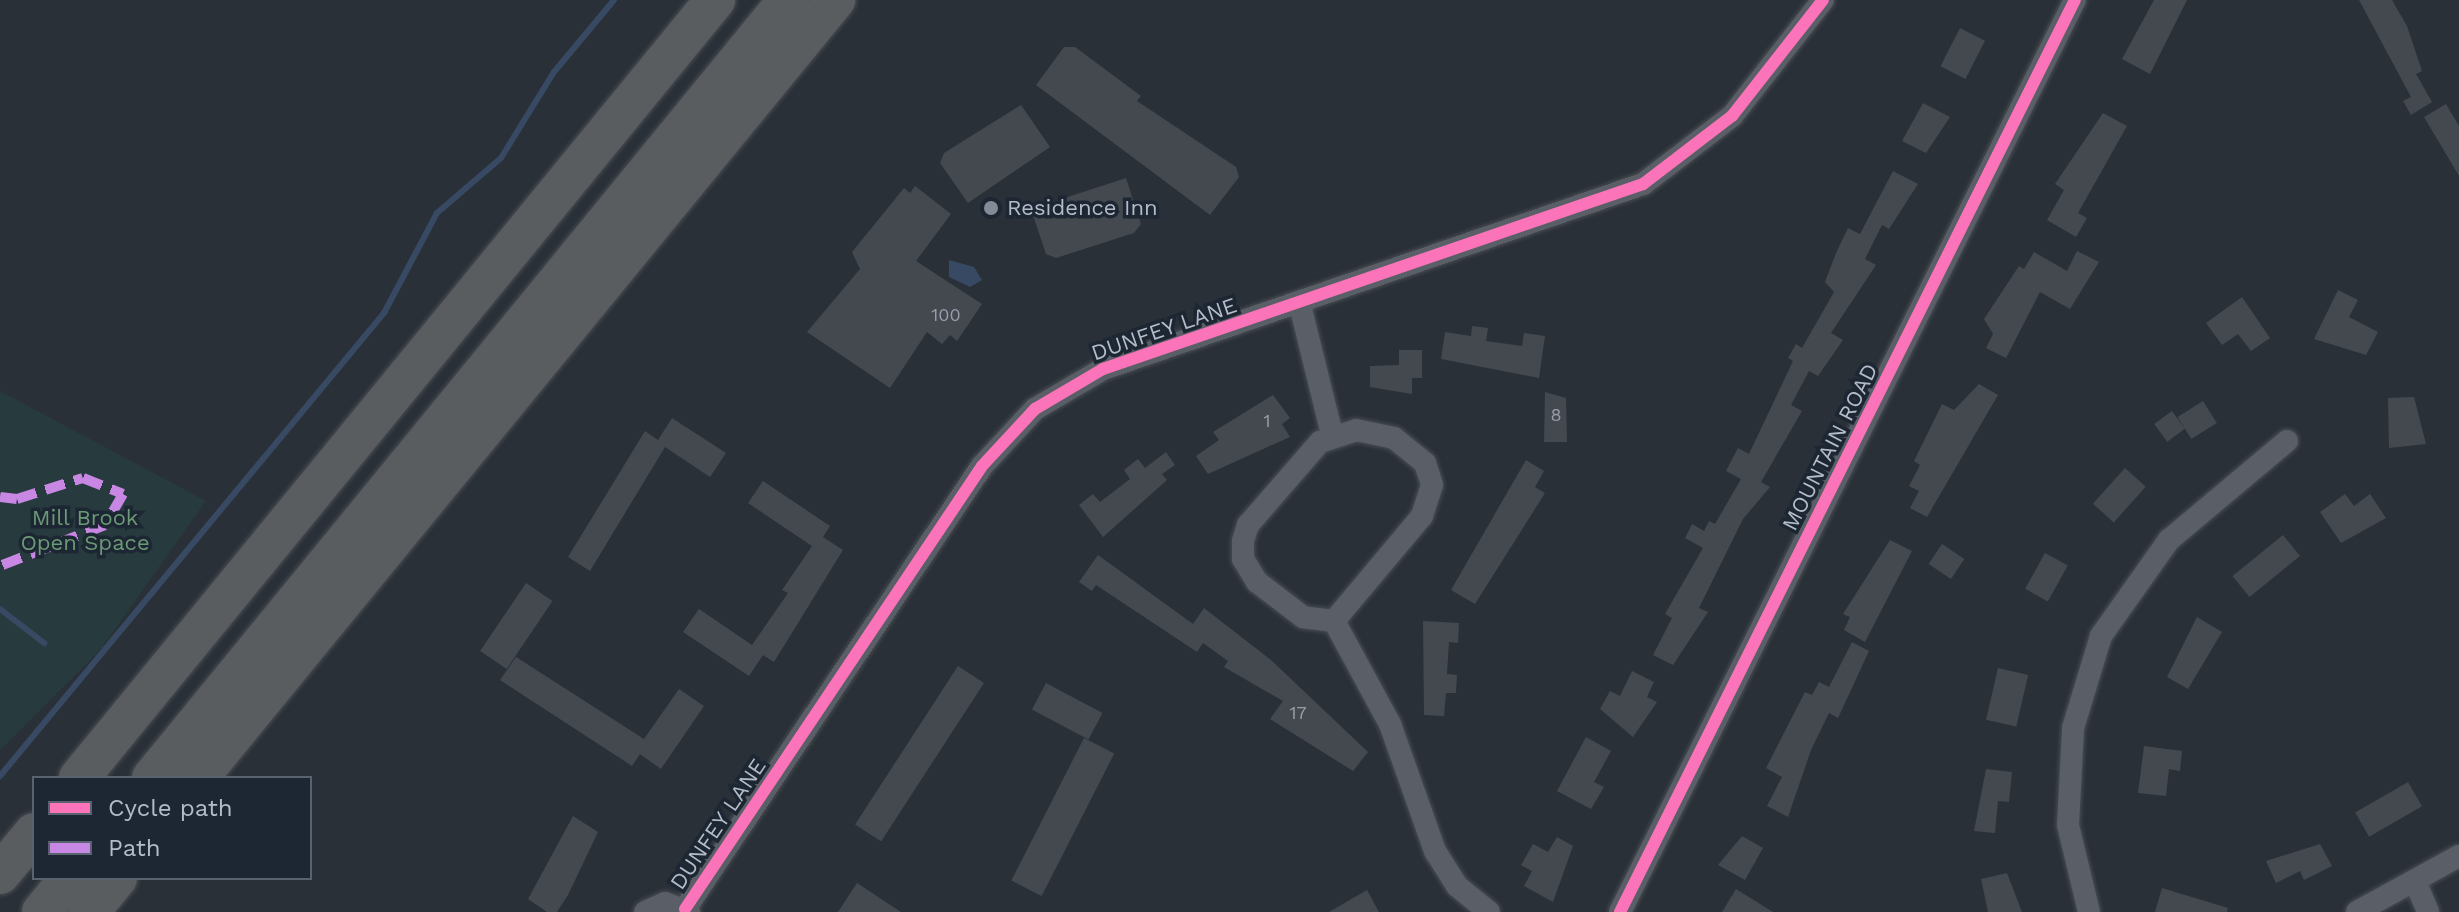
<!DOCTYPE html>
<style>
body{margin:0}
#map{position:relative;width:2459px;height:912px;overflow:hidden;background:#2a3038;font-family:"Work Sans",sans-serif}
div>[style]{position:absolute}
.green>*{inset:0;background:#273a3e}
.water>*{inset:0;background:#384963}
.stream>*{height:6px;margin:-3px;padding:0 3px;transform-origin:3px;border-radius:3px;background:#384963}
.building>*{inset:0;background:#444950;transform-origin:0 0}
.roads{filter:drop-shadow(0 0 2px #484c53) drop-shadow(0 0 2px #484c53)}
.minor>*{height:22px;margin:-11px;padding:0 11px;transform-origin:11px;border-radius:11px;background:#5a5e66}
.motorway>*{height:40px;margin:-20px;padding:0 20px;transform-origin:20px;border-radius:20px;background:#5a5d60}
.quiet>*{height:10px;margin-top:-5px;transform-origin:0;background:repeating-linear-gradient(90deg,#c787e3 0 20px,transparent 0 30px)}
.cycleway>*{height:12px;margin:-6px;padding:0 6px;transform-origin:6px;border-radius:6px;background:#fb73b8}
.dots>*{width:22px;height:22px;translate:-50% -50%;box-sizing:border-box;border:4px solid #1d2633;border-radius:50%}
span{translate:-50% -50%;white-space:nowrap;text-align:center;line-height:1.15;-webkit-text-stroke:7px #1d2633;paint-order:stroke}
.number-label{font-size:18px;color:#989fab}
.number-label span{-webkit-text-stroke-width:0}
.poi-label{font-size:22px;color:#b4bcc9}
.left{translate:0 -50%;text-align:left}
.street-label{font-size:22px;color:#b4bcc9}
.park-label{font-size:22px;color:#6b9a76}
.legend{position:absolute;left:32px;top:776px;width:280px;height:104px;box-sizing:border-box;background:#1d2633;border:2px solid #59626f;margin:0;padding:10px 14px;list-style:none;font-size:24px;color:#b4bcc9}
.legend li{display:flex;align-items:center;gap:16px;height:40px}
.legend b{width:40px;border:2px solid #59626f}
</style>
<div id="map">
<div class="green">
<i style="clip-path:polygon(0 391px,206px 501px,101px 649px,0 750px)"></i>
</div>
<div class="water">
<i style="clip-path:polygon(949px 260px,974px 267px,982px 280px,970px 287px,949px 277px)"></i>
</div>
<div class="stream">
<i style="left:0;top:609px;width:56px;rotate:37.7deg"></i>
<i style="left:0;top:776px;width:602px;rotate:-50.33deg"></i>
<i style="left:384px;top:313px;width:113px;rotate:-62.1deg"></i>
<i style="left:437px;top:213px;width:84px;rotate:-40.7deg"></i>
<i style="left:501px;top:158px;width:101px;rotate:-58.4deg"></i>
<i style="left:554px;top:72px;width:94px;rotate:-50.2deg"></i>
</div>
<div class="building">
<i style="clip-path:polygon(2154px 0,2187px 0,2150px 74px,2122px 59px)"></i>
<i style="clip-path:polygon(2359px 0,2392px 0,2407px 26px,2422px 71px,2416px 74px,2432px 102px,2411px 115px,2403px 101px,2411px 97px)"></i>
<i style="left:1960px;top:28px;width:28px;height:43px;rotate:27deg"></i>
<i style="clip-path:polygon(1064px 47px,1075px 47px,1141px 96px,1137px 101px,1236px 167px,1239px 177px,1210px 215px,1036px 85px)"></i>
<i style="clip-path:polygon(1923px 103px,1950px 117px,1926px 153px,1902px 141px)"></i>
<i style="clip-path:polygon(2446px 104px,2459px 126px,2459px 176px,2424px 117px)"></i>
<i style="clip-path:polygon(1021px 105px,1050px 147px,968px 203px,940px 163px,944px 153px)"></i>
<i style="clip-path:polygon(2103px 113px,2127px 126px,2078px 213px,2087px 218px,2076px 237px,2047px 220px,2064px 190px,2055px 184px)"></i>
<i style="clip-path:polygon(1893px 171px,1918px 184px,1889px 229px,1882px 225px,1865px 259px,1876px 265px,1831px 333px,1843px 340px,1818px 376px,1809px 371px,1791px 405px,1802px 411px,1761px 482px,1770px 487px,1743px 519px,1699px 608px,1708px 612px,1673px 665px,1653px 655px,1672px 618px,1665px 614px,1703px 548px,1685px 538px,1692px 524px,1704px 531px,1709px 521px,1715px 524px,1741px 479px,1726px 471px,1738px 448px,1749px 454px,1793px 361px,1788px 358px,1796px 344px,1802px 348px,1834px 292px,1825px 282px,1836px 253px,1848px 228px,1860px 234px)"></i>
<i style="clip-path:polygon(1126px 178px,1141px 224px,1134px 233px,1056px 258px,1046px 254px,1031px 209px)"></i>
<i style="clip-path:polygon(915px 186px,951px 214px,916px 261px,982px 304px,957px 341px,950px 335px,942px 344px,927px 332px,890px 388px,807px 332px,860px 269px,852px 252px,904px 188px,910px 193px)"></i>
<i style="clip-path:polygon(2077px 251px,2099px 262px,2070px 309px,2040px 292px,2006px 358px,1986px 348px,1993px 334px,1984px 319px,2019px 266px,2024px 269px,2034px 252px,2067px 271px)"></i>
<i style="clip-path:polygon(2338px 290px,2358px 300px,2349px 317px,2378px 332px,2366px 355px,2314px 339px)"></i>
<i style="clip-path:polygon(2242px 297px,2270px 338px,2251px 351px,2238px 334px,2222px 345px,2206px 323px)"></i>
<i style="clip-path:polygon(1472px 326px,1488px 328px,1486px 341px,1522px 346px,1524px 333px,1545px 336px,1539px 378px,1441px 359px,1445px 332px,1471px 336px)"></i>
<i style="clip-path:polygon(1399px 350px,1422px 350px,1422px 378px,1412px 378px,1412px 394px,1370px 387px,1370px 366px,1399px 365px)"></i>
<i style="clip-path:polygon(1979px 384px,1998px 395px,1927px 517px,1910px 508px,1919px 491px,1909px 486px,1920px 465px,1914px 461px,1942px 404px,1954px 410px)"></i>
<i style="clip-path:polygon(1545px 392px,1566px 398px,1567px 442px,1544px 442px)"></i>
<i style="clip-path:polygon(1273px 395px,1290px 418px,1282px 424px,1290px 437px,1208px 474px,1196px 456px,1219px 440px,1213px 432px)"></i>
<i style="clip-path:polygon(2414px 397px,2426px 444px,2389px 448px,2388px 398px)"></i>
<i style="left:2203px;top:401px;width:26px;height:30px;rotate:58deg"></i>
<i style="left:2172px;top:411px;width:22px;height:22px;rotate:54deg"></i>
<i style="clip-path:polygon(672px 418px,726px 453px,710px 477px,665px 447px,590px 571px,568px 557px,645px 431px,658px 440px)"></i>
<i style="clip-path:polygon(1166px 452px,1175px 465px,1162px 474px,1167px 480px,1103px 537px,1079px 505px,1093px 494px,1100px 502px,1130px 479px,1124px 470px,1138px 459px,1145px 468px)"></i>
<i style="clip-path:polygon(1526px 460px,1544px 471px,1535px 487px,1545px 493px,1475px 604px,1451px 590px)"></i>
<i style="left:2125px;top:468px;width:28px;height:48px;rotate:42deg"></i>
<i style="clip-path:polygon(763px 481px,830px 526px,823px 537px,843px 550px,774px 662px,763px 655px,749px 676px,683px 632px,699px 609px,752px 645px,788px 593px,782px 590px,812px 546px,748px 503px)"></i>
<i style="clip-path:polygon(2345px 494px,2354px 506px,2370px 494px,2386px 518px,2341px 543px,2320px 512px)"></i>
<i style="left:2283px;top:535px;width:27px;height:65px;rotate:51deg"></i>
<i style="clip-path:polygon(1890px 540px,1912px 551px,1865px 642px,1844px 630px,1850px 617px,1843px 614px)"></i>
<i style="left:1942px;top:544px;width:27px;height:24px;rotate:34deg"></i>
<i style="left:2045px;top:553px;width:26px;height:41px;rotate:29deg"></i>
<i style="clip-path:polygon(1098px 555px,1193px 624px,1204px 608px,1271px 660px,1368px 752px,1353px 771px,1270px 719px,1283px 701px,1224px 667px,1228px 661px,1203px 643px,1197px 652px,1096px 585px,1092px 591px,1079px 582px)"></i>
<i style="left:526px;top:583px;width:32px;height:82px;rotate:34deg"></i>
<i style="clip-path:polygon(2197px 617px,2222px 632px,2188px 689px,2167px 677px)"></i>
<i style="clip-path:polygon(1423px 621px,1459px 623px,1458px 643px,1449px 642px,1447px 674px,1457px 675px,1456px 693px,1446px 693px,1444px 716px,1424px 715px)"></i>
<i style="clip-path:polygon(1852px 642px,1869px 651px,1838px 718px,1829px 713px,1811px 750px,1788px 817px,1767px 806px,1782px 777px,1766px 768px,1805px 692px,1812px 695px,1819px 682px,1829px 687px)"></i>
<i style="clip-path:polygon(516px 657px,644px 739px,679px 689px,704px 706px,661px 769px,640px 754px,632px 766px,500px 680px)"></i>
<i style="left:958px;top:666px;width:31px;height:189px;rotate:33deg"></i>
<i style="left:1998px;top:668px;width:31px;height:53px;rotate:13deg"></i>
<i style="clip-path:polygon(1632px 671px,1654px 682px,1647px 697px,1657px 702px,1633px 737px,1600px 709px,1610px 691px,1620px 696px)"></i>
<i style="left:1046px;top:683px;width:64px;height:30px;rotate:28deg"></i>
<i style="clip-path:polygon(1586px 737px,1611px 751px,1594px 782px,1604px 787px,1591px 809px,1557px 791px)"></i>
<i style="left:1084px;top:738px;width:34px;height:160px;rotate:27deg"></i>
<i style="clip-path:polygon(2144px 746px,2182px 751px,2180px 771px,2169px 769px,2166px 796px,2138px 793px)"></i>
<i style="clip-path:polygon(1986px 769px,2012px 772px,2009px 802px,1998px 801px,1995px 833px,1974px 831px)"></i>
<i style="left:2408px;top:782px;width:28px;height:61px;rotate:60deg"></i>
<i style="clip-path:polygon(573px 816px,598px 832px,568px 895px,557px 912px,547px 912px,528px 899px)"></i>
<i style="clip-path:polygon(1742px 836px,1763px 848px,1745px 880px,1718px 865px)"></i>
<i style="clip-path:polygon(1557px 837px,1573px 846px,1553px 902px,1524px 886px,1532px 871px,1521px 865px,1533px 844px,1548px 852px)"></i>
<i style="clip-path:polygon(2320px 844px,2332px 866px,2304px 880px,2300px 871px,2276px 883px,2266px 861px)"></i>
<i style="clip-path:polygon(2007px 873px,2022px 912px,1988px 912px,1981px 879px)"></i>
<i style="clip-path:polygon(857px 883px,901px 912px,838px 912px)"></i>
<i style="clip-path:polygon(2162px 888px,2228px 908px,2227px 912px,2155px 912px)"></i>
<i style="clip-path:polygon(1736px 889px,1773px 912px,1722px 912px)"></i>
<i style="clip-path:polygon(1367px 890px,1379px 912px,1329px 912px)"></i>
</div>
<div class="roads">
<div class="minor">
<i style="left:1300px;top:305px;width:133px;rotate:76.1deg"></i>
<i style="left:1356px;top:430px;width:39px;rotate:12deg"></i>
<i style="left:1394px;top:438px;width:40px;rotate:39deg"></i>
<i style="left:1425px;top:463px;width:23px;rotate:72deg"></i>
<i style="left:1432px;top:485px;width:33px;rotate:108deg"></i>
<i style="left:1422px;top:516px;width:137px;rotate:130deg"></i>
<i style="left:1334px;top:621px;width:31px;rotate:-173deg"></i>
<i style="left:1303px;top:617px;width:58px;rotate:-142.7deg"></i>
<i style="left:1257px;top:582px;width:27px;rotate:-121deg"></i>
<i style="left:1243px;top:559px;width:18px;rotate:-90deg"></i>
<i style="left:1243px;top:541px;width:17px;rotate:-73deg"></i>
<i style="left:1248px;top:525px;width:110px;rotate:-49.1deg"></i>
<i style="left:1320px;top:442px;width:38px;rotate:-18deg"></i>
<i style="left:1334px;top:621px;width:117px;rotate:61.5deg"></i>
<i style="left:1390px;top:724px;width:135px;rotate:70.5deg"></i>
<i style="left:1435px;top:851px;width:41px;rotate:57.8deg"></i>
<i style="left:1457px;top:886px;width:41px;rotate:39.1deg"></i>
<i style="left:2415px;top:881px;width:34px;rotate:67deg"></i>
<i style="left:685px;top:909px;width:533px;rotate:-56.16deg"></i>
<i style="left:982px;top:466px;width:78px;rotate:-47.1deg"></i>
<i style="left:1035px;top:409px;width:79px;rotate:-30.5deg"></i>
<i style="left:1103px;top:369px;width:571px;rotate:-18.91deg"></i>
<i style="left:1643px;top:184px;width:112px;rotate:-37.4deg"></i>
<i style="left:1732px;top:116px;width:147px;rotate:-51.9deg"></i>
<i style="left:645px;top:912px;width:22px;rotate:-24deg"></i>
<i style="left:665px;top:903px;width:26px;rotate:21deg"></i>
<i style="left:1620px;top:912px;width:1019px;rotate:-63.49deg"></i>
<i style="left:2089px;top:912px;width:89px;rotate:-103.6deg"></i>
<i style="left:2068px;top:825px;width:97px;rotate:-87deg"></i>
<i style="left:2073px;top:728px;width:96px;rotate:-73.1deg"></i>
<i style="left:2101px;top:636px;width:118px;rotate:-54.7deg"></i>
<i style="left:2169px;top:540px;width:154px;rotate:-40deg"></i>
<i style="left:2357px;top:912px;width:116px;rotate:-28.8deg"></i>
</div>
<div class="motorway">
<i style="left:79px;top:778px;width:1005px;rotate:-50.73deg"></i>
<i style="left:152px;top:778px;width:1005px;rotate:-50.73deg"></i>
<i style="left:198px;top:778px;width:1006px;rotate:-50.69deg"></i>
<i style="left:0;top:874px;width:53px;rotate:-50.3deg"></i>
<i style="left:42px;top:912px;width:44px;rotate:-50.5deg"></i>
<i style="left:89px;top:912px;width:44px;rotate:-50.5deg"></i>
</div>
</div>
<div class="quiet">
<i style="left:0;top:497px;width:17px;rotate:7deg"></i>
<i style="left:17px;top:499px;width:69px;rotate:-17.7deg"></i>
<i style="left:83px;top:478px;width:43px;rotate:21.8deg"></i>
<i style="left:123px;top:494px;width:36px;rotate:120deg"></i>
<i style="left:105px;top:525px;width:113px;rotate:158.7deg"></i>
</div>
<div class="cycleway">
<i style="left:685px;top:909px;width:533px;rotate:-56.16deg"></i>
<i style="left:982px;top:466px;width:78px;rotate:-47.1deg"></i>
<i style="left:1035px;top:409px;width:79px;rotate:-30.5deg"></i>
<i style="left:1103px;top:369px;width:571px;rotate:-18.91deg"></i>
<i style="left:1643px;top:184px;width:112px;rotate:-37.4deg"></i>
<i style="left:1732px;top:116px;width:147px;rotate:-51.9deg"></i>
<i style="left:1620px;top:912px;width:1019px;rotate:-63.49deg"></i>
</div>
<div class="dots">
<i style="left:991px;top:208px;background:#848b96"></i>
</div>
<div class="number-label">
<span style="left:946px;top:315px">100</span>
<span style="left:1556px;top:415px">8</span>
<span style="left:1267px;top:421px">1</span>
<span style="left:1298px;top:713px">17</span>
</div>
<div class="poi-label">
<span class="left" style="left:1007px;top:208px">Residence Inn</span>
</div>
<div class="street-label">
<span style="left:1164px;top:329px;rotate:-19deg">DUNFEY LANE</span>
<span style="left:1830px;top:447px;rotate:-63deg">MOUNTAIN ROAD</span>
<span style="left:718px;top:824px;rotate:-56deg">DUNFEY LANE</span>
</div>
<div class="park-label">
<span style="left:85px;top:530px">Mill Brook<br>Open Space</span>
</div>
<ul class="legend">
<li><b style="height:10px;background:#fb73b8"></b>Cycle path</li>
<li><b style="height:10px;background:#c787e3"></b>Path</li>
</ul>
</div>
